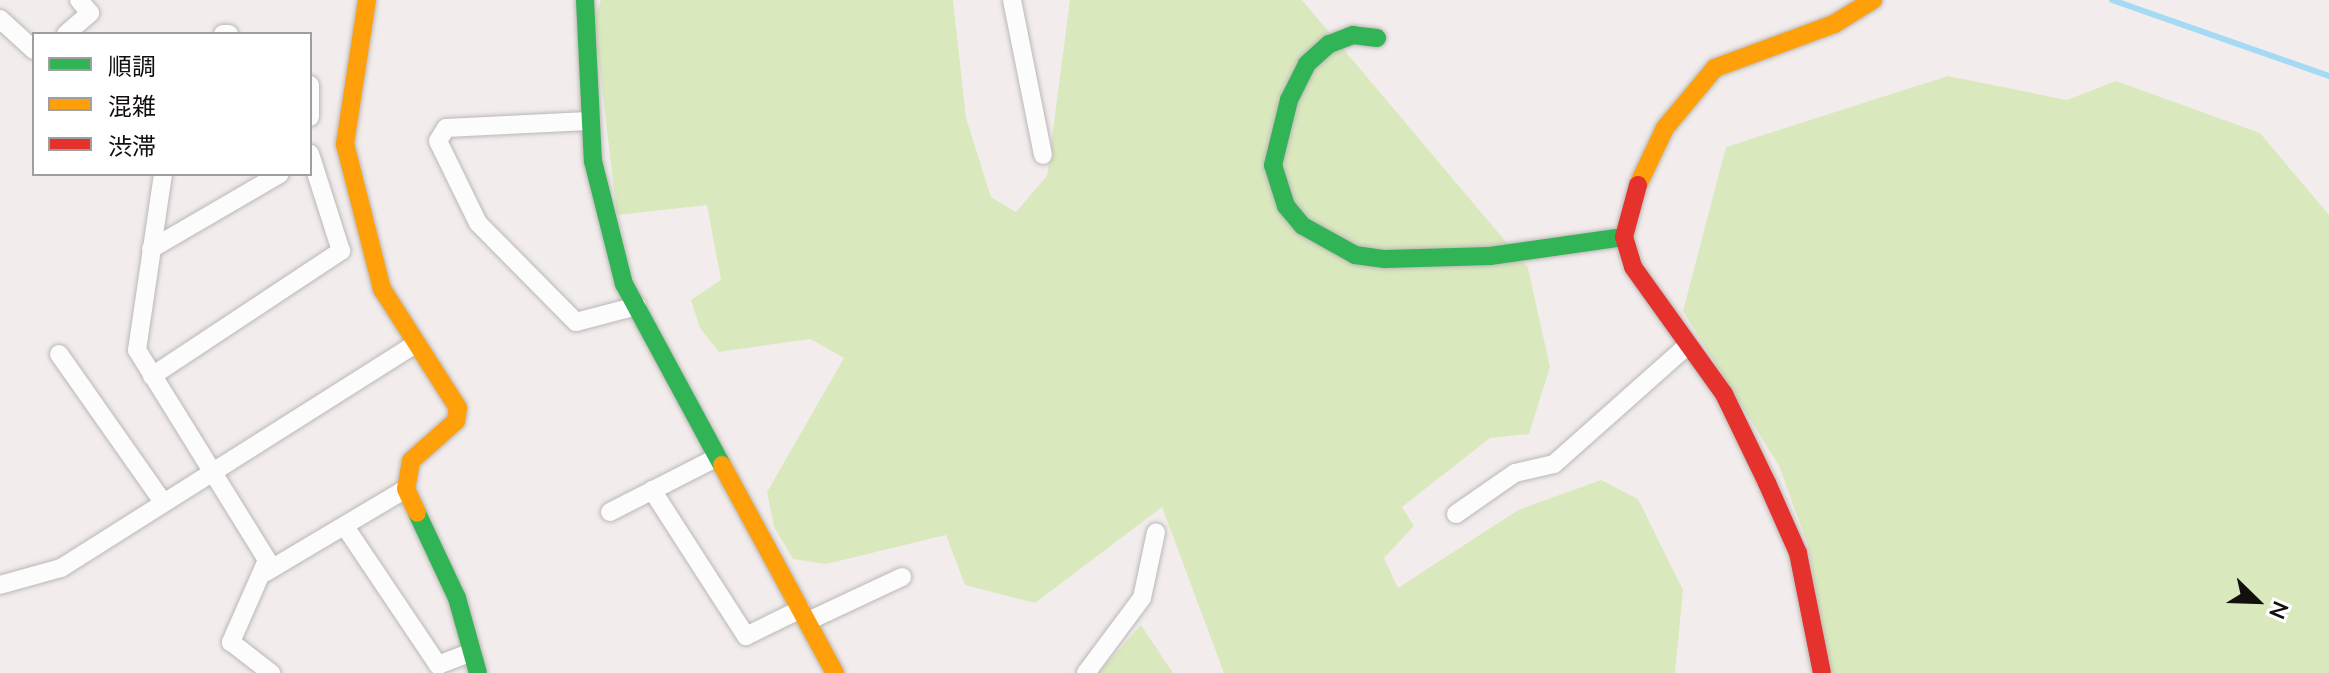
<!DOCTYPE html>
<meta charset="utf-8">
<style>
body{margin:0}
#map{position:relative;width:2329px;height:673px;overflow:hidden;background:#f2edec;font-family:Mulish,"Noto Sans JP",sans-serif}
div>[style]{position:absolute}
.green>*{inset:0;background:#dae9bd}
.stream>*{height:6px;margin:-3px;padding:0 3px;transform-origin:3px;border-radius:3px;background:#a4daf4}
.roads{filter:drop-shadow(0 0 2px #bab7b5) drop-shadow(0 0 2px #bab7b5)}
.street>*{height:18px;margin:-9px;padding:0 9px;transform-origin:9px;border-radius:9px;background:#fdfcfc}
.fast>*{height:18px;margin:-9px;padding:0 9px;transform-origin:9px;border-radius:9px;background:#30b455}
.slow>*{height:18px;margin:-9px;padding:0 9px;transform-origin:9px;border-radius:9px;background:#ff9f0a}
.jam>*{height:18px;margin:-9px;padding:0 9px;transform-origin:9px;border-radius:9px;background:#e5322d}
span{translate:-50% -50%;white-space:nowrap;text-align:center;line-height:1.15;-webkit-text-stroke:6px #fff;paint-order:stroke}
.legend{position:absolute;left:32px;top:32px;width:280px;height:144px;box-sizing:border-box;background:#fff;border:2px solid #a09f9f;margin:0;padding:10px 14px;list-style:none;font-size:24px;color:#120f0e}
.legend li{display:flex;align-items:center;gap:16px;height:40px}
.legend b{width:40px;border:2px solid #a09f9f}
.north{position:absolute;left:2217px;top:561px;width:80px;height:80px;-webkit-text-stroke:6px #fff;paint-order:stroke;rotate:113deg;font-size:22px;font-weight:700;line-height:32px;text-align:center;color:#120f0e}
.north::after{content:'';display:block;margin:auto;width:28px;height:36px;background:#120f0e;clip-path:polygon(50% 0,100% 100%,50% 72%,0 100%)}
</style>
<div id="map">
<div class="green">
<i style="clip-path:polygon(601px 0,953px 0,966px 118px,991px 197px,1016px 212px,1047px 176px,1070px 0,1302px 0,1528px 268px,1550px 367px,1529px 434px,1490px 438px,1402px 507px,1414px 526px,1384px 558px,1398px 588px,1518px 510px,1601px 480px,1638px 499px,1683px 590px,1675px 673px,1224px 673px,1162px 507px,1035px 603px,965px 585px,946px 535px,826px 564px,793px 559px,774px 527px,767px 492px,844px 358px,810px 339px,719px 352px,700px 328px,691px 300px,721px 280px,707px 205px,617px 215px,594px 19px)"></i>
<i style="clip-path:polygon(1948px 76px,2067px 100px,2116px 81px,2260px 133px,2329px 215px,2329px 673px,1829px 673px,1808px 545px,1779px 466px,1683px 311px,1726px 147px)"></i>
<i style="clip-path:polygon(1141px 625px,1173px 673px,1098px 673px)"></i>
</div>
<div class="stream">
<i style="left:2112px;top:0;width:230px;rotate:19.3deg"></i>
</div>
<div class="roads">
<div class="street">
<i style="left:1012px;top:0;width:158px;rotate:78.7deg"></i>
<i style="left:0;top:19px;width:46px;rotate:42.4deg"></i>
<i style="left:66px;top:34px;width:32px;rotate:-41deg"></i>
<i style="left:90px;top:13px;width:17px;rotate:-130deg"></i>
<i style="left:223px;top:34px;width:6px"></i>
<i style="left:310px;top:85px;width:32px;rotate:90deg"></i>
<i style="left:588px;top:121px;width:142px;rotate:177.2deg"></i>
<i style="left:446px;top:128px;width:15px;rotate:122deg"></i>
<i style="left:438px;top:141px;width:91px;rotate:64deg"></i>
<i style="left:478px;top:223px;width:139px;rotate:45.3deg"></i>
<i style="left:576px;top:322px;width:63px;rotate:-14.7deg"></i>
<i style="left:163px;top:174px;width:178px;rotate:98.4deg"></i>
<i style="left:137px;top:350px;width:247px;rotate:58.2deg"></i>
<i style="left:267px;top:560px;width:90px;rotate:113.7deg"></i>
<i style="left:231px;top:642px;width:51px;rotate:37.8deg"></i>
<i style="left:151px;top:249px;width:149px;rotate:-30.2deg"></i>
<i style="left:59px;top:354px;width:181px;rotate:54.9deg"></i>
<i style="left:152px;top:376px;width:227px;rotate:-33.5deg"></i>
<i style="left:341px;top:251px;width:102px;rotate:-107.7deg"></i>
<i style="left:652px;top:490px;width:174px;rotate:57.2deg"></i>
<i style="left:746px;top:636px;width:61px;rotate:-26.1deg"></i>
<i style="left:610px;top:512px;width:121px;rotate:-27deg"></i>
<i style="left:1456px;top:514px;width:72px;rotate:-34.8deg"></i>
<i style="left:1515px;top:473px;width:40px;rotate:-13deg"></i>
<i style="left:1554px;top:464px;width:178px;rotate:-41.6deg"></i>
<i style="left:346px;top:528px;width:165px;rotate:56.1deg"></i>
<i style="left:438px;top:665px;width:36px;rotate:-21deg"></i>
<i style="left:266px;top:572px;width:163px;rotate:-30.7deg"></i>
<i style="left:0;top:585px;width:63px;rotate:-15.6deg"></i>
<i style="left:61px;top:568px;width:418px;rotate:-32.3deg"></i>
<i style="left:808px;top:621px;width:104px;rotate:-25.1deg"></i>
<i style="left:1086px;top:673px;width:94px;rotate:-53.3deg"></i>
<i style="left:1142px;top:598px;width:67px;rotate:-78deg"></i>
</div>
<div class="fast">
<i style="left:585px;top:0;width:161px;rotate:87.2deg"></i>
<i style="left:593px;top:161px;width:127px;rotate:75.9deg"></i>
<i style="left:624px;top:284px;width:206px;rotate:61.6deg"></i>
<i style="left:1377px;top:38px;width:24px;rotate:-173deg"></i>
<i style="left:1353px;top:35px;width:26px;rotate:159deg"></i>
<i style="left:1329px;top:44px;width:30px;rotate:138deg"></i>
<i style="left:1307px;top:64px;width:40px;rotate:116.6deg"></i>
<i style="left:1289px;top:100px;width:67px;rotate:103.8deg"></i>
<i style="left:1273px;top:165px;width:43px;rotate:72.4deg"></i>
<i style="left:1286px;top:206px;width:26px;rotate:50deg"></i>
<i style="left:1303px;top:226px;width:60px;rotate:29.1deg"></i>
<i style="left:1355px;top:255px;width:30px;rotate:8deg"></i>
<i style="left:1385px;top:259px;width:105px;rotate:-1.6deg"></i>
<i style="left:1490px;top:256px;width:135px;rotate:-8.1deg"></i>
<i style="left:417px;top:513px;width:94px;rotate:64.8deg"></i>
<i style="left:457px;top:598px;width:78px;rotate:74.4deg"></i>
</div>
<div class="slow">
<i style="left:367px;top:0;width:146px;rotate:98.7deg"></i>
<i style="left:345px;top:144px;width:150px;rotate:75.7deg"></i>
<i style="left:382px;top:289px;width:141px;rotate:57.4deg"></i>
<i style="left:458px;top:408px;width:13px;rotate:99deg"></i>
<i style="left:456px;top:421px;width:60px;rotate:138.4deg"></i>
<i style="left:411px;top:461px;width:28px;rotate:100deg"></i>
<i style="left:406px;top:489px;width:26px;rotate:65deg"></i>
<i style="left:1638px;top:185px;width:63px;rotate:-64.7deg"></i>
<i style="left:1665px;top:128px;width:78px;rotate:-50.2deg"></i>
<i style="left:1715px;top:68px;width:127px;rotate:-20.3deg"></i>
<i style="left:1834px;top:24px;width:46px;rotate:-31.6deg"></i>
<i style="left:722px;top:465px;width:237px;rotate:61.5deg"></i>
</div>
<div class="jam">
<i style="left:1638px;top:185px;width:54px;rotate:105.1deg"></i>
<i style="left:1624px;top:237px;width:31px;rotate:73deg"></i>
<i style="left:1633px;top:267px;width:156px;rotate:54.4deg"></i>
<i style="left:1724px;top:394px;width:99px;rotate:64.2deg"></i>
<i style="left:1767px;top:483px;width:77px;rotate:66.1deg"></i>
<i style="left:1798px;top:553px;width:122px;rotate:78.7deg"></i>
</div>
</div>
<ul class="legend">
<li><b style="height:10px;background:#30b455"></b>順調</li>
<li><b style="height:10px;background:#ff9f0a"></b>混雑</li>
<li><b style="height:10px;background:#e5322d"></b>渋滞</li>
</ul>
<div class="north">N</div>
</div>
